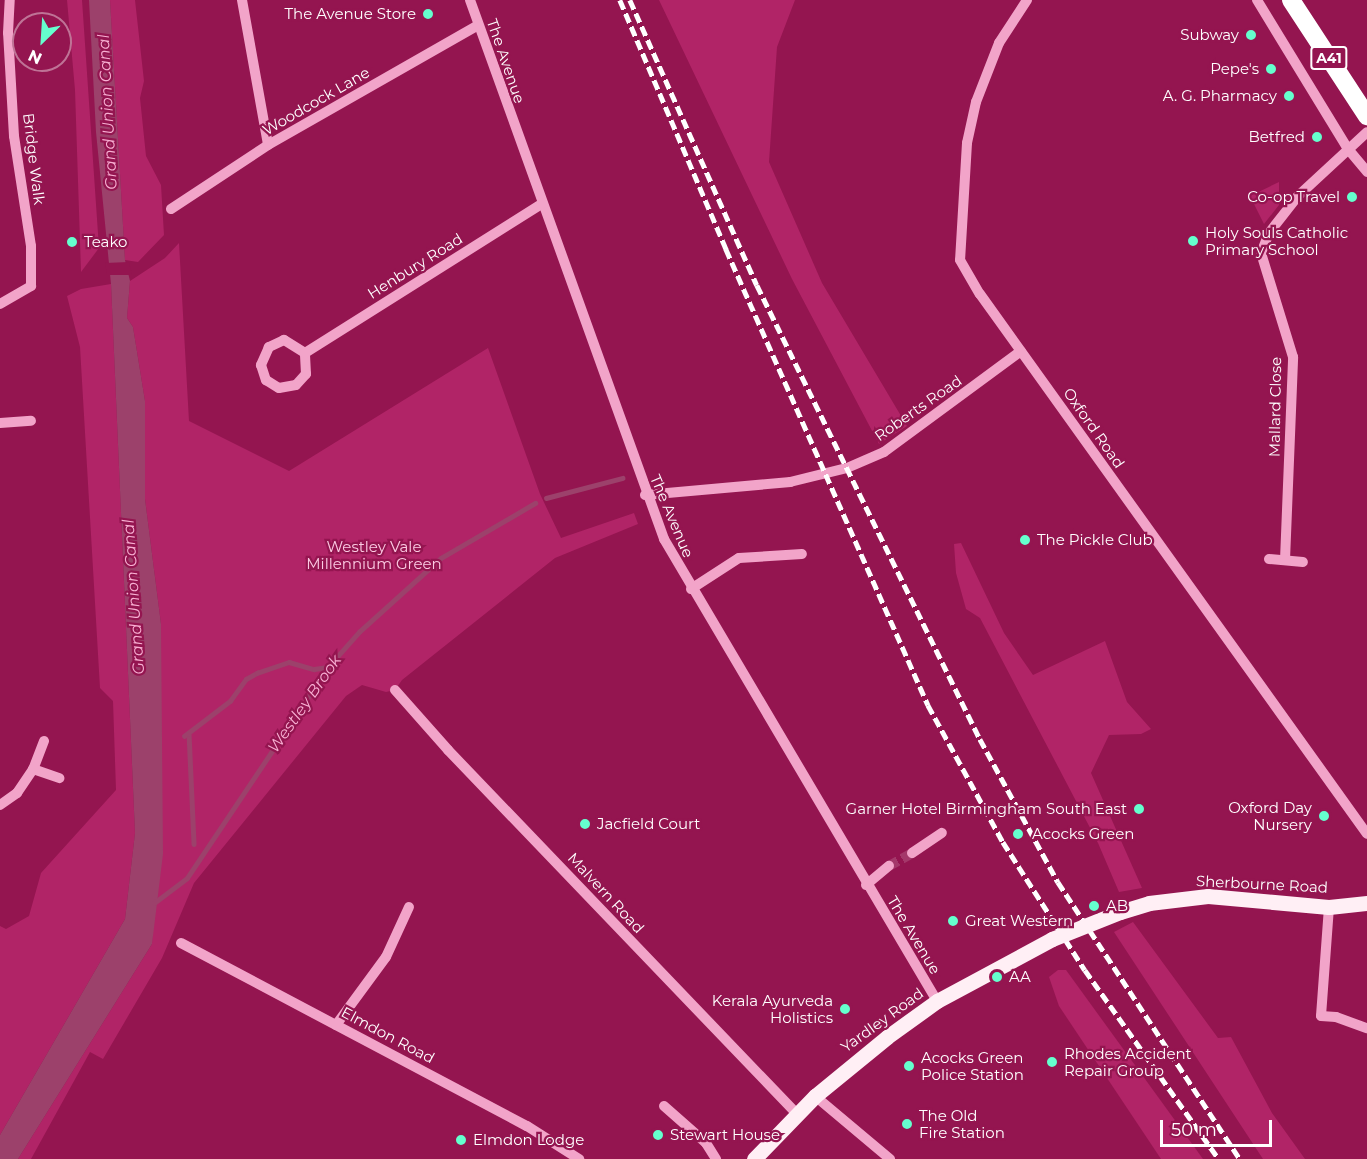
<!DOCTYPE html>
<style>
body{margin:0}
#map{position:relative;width:1367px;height:1159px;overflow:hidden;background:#941550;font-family:Montserrat,sans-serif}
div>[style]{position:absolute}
.green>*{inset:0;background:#b12467}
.water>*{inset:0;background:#9c416b}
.pier>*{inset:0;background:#941550}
.stream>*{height:4.5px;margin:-2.25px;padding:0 2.25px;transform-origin:2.25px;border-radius:2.25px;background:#9c416b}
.minor-tunnel>*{height:10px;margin-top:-5px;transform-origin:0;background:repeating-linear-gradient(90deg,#a4386a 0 10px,transparent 0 15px)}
.minor>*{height:10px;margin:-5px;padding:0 5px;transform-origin:5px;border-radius:5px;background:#f2a4c9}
.major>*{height:15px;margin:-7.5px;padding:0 7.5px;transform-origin:7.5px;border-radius:7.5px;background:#ffeff5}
.highway>*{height:18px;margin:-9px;padding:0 9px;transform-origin:9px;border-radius:9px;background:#fff}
.rail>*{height:4.5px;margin-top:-2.25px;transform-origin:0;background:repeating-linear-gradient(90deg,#fff 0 10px,transparent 0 14.5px)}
.major-bridge>*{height:15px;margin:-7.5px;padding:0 7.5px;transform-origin:7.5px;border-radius:7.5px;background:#ffeff5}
.dots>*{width:16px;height:16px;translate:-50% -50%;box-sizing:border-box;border:3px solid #941550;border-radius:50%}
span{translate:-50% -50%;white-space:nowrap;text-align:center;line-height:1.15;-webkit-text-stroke:4.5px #941550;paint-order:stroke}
.shield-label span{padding:2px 4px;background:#941550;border:2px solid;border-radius:4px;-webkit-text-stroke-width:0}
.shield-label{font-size:14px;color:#fff;font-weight:700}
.poi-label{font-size:15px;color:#fff}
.right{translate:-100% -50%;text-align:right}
.left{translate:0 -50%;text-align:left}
.street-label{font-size:15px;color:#fff}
.park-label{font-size:15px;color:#fccbe3}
.water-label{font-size:16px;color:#f8b0d3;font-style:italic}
.north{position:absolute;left:12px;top:12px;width:60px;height:60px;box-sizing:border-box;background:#941550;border:2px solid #bf7396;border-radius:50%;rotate:205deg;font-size:16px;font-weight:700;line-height:24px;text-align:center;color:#fff}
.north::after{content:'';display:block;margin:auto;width:21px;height:27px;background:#65ffce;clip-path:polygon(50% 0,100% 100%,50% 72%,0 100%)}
.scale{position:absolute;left:1160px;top:1120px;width:112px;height:27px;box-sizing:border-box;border:3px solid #fff;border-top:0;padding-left:8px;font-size:18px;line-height:21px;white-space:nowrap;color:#fff;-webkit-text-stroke:4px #941550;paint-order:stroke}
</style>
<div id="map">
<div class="green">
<i style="clip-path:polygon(67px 0,82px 0,99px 248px,81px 272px,75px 90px)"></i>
<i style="clip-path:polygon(110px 0,135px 0,144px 81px,140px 98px,146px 156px,161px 185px,164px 235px,138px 262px,125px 260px)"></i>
<i style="clip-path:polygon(659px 0,795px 0,777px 47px,769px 162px,822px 283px,907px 426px,879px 444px,792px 279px)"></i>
<i style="clip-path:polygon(1279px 182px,1279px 205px,1264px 224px,1250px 196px)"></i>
<i style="clip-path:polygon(179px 243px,189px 421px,289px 471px,488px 348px,540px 494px,561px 538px,634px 513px,638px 524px,555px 558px,402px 680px,395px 690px,386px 692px,362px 685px,346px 696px,194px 883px,162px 958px,103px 1059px,90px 1052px,31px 1159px,18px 1159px,152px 944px,161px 624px,145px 499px,145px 401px,133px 327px,127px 318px,130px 281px,165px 258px)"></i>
<i style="clip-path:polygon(111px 284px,135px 833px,125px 919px,0 1135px,0 926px,6px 929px,29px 916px,41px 873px,116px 790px,113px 701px,100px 688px,80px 347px,67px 296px,81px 289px)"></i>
<i style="clip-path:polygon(961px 543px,1004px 633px,1033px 675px,1105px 641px,1127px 702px,1151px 729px,1141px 734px,1109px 735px,1091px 773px,1142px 888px,1119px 892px,1098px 843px,980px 618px,966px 609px,956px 573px,954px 544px)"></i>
<i style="clip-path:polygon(1133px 922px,1218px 1038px,1231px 1037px,1272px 1113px,1305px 1159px,1263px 1159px,1114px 932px)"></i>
<i style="clip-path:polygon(1058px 970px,1066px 970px,1203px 1159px,1161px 1159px,1059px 1006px,1049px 977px)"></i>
</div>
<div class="water">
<i style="clip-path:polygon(89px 0,110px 0,125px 260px,130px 281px,127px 318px,133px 327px,145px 401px,145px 499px,161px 624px,163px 854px,152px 944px,18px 1159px,0 1159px,0 1135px,125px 919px,135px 833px,111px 284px,96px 132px)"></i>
</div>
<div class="pier">
<i style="clip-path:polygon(129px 262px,132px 275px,107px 275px,105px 263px)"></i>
</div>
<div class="stream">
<i style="left:546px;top:498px;width:79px;rotate:-14.7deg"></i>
<i style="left:189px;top:733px;width:111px;rotate:87.4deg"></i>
<i style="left:184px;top:736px;width:58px;rotate:-37.3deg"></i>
<i style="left:230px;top:701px;width:27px;rotate:-54deg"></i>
<i style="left:246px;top:679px;width:13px;rotate:-29deg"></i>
<i style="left:257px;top:673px;width:34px;rotate:-19deg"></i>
<i style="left:289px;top:662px;width:26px;rotate:16deg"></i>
<i style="left:314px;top:669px;width:14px;rotate:-8deg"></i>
<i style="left:154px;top:903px;width:41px;rotate:-37.1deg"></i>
<i style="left:187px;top:878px;width:254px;rotate:-56.2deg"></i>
<i style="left:328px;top:667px;width:47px;rotate:-48.5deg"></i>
<i style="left:359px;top:632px;width:110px;rotate:-42.1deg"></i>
<i style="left:441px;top:558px;width:109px;rotate:-30.3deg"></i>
</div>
<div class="minor-tunnel">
<i style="left:889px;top:866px;width:26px;rotate:-29deg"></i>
</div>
<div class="minor">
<i style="left:242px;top:0;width:147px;rotate:79.8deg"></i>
<i style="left:470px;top:0;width:573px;rotate:70.2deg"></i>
<i style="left:664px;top:539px;width:537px;rotate:59.42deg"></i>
<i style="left:1027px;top:0;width:51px;rotate:123.1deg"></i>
<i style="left:999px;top:43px;width:63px;rotate:111.3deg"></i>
<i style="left:976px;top:102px;width:42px;rotate:102.4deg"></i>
<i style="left:967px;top:143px;width:117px;rotate:93.4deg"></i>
<i style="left:960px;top:260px;width:39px;rotate:60deg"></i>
<i style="left:980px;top:294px;width:664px;rotate:54.37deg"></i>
<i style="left:1257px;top:0;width:175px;rotate:58.6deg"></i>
<i style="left:1348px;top:149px;width:30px;rotate:50deg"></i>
<i style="left:171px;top:209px;width:116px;rotate:-33.4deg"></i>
<i style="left:268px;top:145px;width:242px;rotate:-29.7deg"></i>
<i style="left:0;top:304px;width:36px;rotate:-30deg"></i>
<i style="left:31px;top:286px;width:40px;rotate:-90deg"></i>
<i style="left:31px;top:246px;width:111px;rotate:-98.8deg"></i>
<i style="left:14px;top:136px;width:103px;rotate:-93.3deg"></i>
<i style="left:8px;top:33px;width:33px;rotate:-87deg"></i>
<i style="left:305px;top:353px;width:25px;rotate:-148deg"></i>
<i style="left:284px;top:340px;width:17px;rotate:155deg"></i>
<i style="left:269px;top:347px;width:20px;rotate:114deg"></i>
<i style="left:261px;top:365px;width:16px;rotate:72deg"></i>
<i style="left:266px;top:380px;width:15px;rotate:32deg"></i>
<i style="left:279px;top:388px;width:17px;rotate:-10deg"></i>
<i style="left:296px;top:385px;width:15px;rotate:-48deg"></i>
<i style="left:306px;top:374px;width:21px;rotate:-93deg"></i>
<i style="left:305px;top:353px;width:280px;rotate:-32.2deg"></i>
<i style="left:0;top:423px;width:31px;rotate:-4deg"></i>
<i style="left:645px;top:495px;width:146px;rotate:-5.1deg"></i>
<i style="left:790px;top:482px;width:59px;rotate:-13.8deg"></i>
<i style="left:847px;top:468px;width:40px;rotate:-23.4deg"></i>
<i style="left:884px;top:452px;width:170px;rotate:-36.4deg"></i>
<i style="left:1269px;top:559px;width:34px;rotate:5deg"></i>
<i style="left:1285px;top:560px;width:203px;rotate:-87.7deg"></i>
<i style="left:1293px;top:357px;width:109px;rotate:-107.1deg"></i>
<i style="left:1261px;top:253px;width:22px;rotate:-68deg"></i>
<i style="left:1269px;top:233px;width:47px;rotate:-51.9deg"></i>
<i style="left:1298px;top:196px;width:94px;rotate:-42.8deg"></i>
<i style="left:691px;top:589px;width:57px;rotate:-32.9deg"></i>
<i style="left:739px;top:558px;width:63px;rotate:-3.6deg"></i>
<i style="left:395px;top:690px;width:80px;rotate:48.5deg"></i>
<i style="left:448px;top:750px;width:504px;rotate:46.21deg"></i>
<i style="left:44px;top:741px;width:30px;rotate:111deg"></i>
<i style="left:33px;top:769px;width:28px;rotate:19deg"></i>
<i style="left:0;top:805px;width:21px;rotate:-35deg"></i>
<i style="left:17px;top:793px;width:29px;rotate:-56deg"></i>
<i style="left:912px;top:853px;width:36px;rotate:-34deg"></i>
<i style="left:866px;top:885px;width:30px;rotate:-40deg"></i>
<i style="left:1329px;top:907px;width:109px;rotate:94.2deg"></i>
<i style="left:1321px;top:1016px;width:15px;rotate:4deg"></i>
<i style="left:1336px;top:1017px;width:33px;rotate:20deg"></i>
<i style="left:181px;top:943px;width:391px;rotate:27.9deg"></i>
<i style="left:527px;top:1126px;width:62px;rotate:32.4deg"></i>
<i style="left:336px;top:1025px;width:84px;rotate:-53.7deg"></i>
<i style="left:386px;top:957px;width:55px;rotate:-65.3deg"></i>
<i style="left:815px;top:1096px;width:98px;rotate:40deg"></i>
<i style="left:664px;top:1106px;width:56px;rotate:41.4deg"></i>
<i style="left:706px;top:1143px;width:19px;rotate:58deg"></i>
</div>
<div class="major">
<i style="left:1120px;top:912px;width:30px;rotate:-17deg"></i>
<i style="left:1149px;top:903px;width:59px;rotate:-6.8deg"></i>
<i style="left:1208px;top:896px;width:121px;rotate:5.2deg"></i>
<i style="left:1329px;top:907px;width:38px;rotate:-6deg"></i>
<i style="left:754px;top:1159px;width:88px;rotate:-45.9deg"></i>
<i style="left:815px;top:1096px;width:93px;rotate:-39.3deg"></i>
<i style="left:887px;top:1037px;width:62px;rotate:-35.8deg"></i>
<i style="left:937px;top:1001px;width:131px;rotate:-28.3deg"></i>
</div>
<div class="highway">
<i style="left:1291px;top:0;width:139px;rotate:56.8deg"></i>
</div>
<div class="rail">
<i style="left:620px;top:0;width:271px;rotate:66.9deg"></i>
<i style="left:726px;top:249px;width:499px;rotate:66.1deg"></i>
<i style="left:928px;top:705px;width:156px;rotate:61.3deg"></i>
<i style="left:1003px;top:842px;width:152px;rotate:57.4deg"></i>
<i style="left:1085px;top:970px;width:232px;rotate:54.7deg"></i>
<i style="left:630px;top:0;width:312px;rotate:66deg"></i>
<i style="left:757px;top:285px;width:506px;rotate:63.84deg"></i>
<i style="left:980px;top:739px;width:163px;rotate:61.4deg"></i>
<i style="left:1058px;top:882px;width:331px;rotate:56.7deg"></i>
</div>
<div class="major-bridge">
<i style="left:1052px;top:939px;width:73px;rotate:-21.7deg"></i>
</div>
<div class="dots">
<i style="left:428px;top:14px;background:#65ffce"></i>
<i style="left:1251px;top:35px;background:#65ffce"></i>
<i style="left:1271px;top:69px;background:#65ffce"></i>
<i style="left:1289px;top:96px;background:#65ffce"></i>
<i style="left:1317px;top:137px;background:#65ffce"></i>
<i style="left:1352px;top:197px;background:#65ffce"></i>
<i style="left:1193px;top:241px;background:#65ffce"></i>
<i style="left:72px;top:242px;background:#65ffce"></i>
<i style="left:1025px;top:540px;background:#65ffce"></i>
<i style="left:1139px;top:809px;background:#65ffce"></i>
<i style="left:1324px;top:816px;background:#65ffce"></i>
<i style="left:585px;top:824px;background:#65ffce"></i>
<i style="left:1018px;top:834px;background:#65ffce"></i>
<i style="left:1094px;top:906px;background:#65ffce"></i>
<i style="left:953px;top:921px;background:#65ffce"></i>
<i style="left:997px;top:977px;background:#65ffce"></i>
<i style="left:845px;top:1009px;background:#65ffce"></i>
<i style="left:1052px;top:1062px;background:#65ffce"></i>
<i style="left:909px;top:1066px;background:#65ffce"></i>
<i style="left:907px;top:1124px;background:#65ffce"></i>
<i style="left:658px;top:1135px;background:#65ffce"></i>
<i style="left:461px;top:1140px;background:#65ffce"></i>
</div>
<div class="shield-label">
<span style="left:1329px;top:58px">A41</span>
</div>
<div class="poi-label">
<span class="right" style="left:416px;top:14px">The Avenue Store</span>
<span class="right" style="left:1239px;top:35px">Subway</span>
<span class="right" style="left:1259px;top:69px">Pepe's</span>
<span class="right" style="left:1277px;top:96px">A. G. Pharmacy</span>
<span class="right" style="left:1305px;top:137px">Betfred</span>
<span class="right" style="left:1340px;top:197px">Co-op Travel</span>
<span class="left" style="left:1205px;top:241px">Holy Souls Catholic<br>Primary School</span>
<span class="left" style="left:84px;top:242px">Teako</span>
<span class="left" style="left:1037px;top:540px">The Pickle Club</span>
<span class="right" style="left:1312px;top:816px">Oxford Day<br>Nursery</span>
<span class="right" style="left:1127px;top:809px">Garner Hotel Birmingham South East</span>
<span class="left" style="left:597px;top:824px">Jacfield Court</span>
<span class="left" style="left:1032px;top:834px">Acocks Green</span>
<span class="left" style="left:1106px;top:906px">AB</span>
<span class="left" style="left:965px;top:921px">Great Western</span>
<span class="left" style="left:1009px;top:977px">AA</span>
<span class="right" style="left:833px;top:1009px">Kerala Ayurveda<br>Holistics</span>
<span class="left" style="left:1064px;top:1062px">Rhodes Accident<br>Repair Group</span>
<span class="left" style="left:921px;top:1066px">Acocks Green<br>Police Station</span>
<span class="left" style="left:919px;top:1124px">The Old<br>Fire Station</span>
<span class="left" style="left:670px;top:1135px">Stewart House</span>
<span class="left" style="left:473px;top:1140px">Elmdon Lodge</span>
</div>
<div class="street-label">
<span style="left:506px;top:61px;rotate:71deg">The Avenue</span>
<span style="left:316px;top:101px;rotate:-30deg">Woodcock Lane</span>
<span style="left:34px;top:159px;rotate:83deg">Bridge Walk</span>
<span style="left:415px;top:266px;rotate:-32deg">Henbury Road</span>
<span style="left:1275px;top:407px;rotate:-89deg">Mallard Close</span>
<span style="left:918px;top:408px;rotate:-35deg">Roberts Road</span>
<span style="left:1094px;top:428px;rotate:55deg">Oxford Road</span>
<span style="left:672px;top:516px;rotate:67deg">The Avenue</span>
<span style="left:1262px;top:884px;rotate:3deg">Sherbourne Road</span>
<span style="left:606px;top:893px;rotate:47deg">Malvern Road</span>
<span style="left:914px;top:935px;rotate:59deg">The Avenue</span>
<span style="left:882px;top:1020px;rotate:-36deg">Yardley Road</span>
<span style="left:388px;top:1035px;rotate:28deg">Elmdon Road</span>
</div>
<div class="park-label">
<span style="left:374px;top:555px">Westley Vale<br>Millennium Green</span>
</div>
<div class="water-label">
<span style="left:108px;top:112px;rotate:-93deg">Grand Union Canal</span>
<span style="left:134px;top:597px;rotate:-94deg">Grand Union Canal</span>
<span style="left:305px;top:704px;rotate:-55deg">Westley Brook</span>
</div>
<div class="north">N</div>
<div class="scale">50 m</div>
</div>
